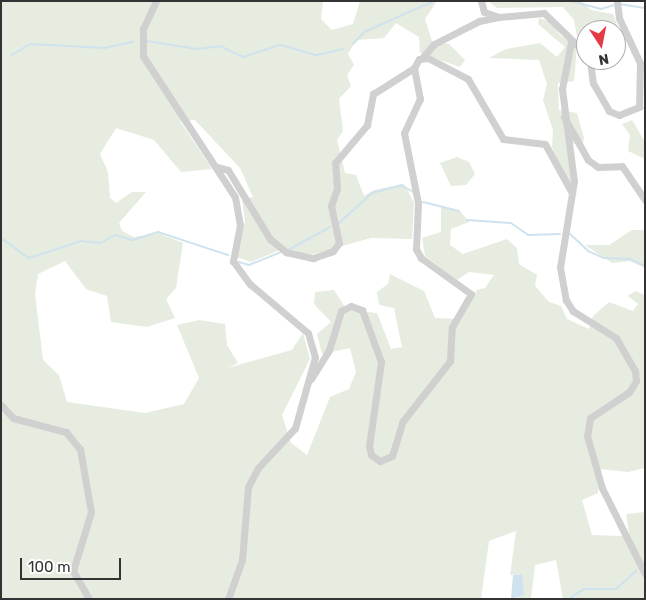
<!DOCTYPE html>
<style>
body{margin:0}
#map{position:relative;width:646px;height:600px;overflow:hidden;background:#fff;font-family:Rubik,sans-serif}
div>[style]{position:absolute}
.green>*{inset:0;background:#e6ecdf}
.water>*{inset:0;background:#cfe2ee}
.stream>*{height:2px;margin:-1px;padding:0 1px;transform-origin:1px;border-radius:1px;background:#cfe2ee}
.street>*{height:7px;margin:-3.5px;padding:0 3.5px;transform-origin:3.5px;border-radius:3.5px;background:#d0d0d0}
span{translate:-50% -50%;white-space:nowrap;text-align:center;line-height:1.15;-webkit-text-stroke:5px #fff;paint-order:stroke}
.frame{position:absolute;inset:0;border:2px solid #333;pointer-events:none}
.north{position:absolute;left:576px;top:20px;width:50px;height:50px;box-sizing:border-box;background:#fff;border:1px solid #adadad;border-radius:50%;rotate:169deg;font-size:14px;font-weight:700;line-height:20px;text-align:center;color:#333}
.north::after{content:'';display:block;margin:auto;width:18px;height:22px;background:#e63946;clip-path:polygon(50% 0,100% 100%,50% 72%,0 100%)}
.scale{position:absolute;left:20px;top:558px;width:101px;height:22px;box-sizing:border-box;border:2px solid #333;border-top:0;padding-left:6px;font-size:15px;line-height:18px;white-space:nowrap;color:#333;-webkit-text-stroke:4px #fff;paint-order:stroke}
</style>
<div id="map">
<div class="green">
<i style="clip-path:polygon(1px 1px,323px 1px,321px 19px,332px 30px,353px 24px,360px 1px,437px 1px,425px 19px,432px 41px,449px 44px,465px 60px,460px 67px,420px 53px,419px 37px,396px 23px,384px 38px,356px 40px,348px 54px,354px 65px,347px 75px,351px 86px,339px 99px,343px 131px,337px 140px,345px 173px,356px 175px,364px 196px,374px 190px,404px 184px,414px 203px,412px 239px,371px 238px,310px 255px,285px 248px,251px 262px,237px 257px,245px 222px,242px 199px,253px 197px,240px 168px,195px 120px,180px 121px,212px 169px,181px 172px,154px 140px,116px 128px,100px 154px,108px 172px,110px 198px,116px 203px,132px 192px,146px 192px,119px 223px,122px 231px,134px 237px,158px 233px,183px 243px,176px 288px,166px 299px,175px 318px,147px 327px,111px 322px,107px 296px,86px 289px,65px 261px,38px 274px,35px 294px,43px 360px,59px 375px,67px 402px,145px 413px,184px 404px,199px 378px,177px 325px,199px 320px,225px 324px,227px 345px,238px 363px,227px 368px,292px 350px,303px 333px,310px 359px,282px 415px,291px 443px,307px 455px,330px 397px,349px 389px,356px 372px,350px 348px,322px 354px,317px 334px,331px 322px,314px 304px,315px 292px,334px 290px,347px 310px,377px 313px,391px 349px,402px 347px,394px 308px,379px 305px,377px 292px,388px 284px,390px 274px,424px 291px,435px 318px,460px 319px,477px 290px,485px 288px,494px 275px,469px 272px,457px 280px,425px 256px,422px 238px,441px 232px,441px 206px,460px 211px,469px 222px,451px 229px,450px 245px,463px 254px,507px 239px,517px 248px,519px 264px,537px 275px,535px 286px,549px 302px,561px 306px,567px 319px,589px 329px,593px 316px,609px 302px,633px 311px,638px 304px,628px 296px,635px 291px,645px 295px,645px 468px,628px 472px,600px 469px,598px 493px,582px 500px,592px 535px,622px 536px,629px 533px,626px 514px,645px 512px,645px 599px,563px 599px,556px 560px,535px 565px,531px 599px,517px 599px,522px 574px,510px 575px,516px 531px,489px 541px,481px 599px,1px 599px)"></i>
<i style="clip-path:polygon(488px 1px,581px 1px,591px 10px,613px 14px,618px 27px,586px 30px,586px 43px,577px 37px,574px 20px,563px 7px,497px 8px)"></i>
<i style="clip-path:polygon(539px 18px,551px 22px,560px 35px,577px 46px,574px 81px,558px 83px,559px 110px,577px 113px,584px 138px,582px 147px,566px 140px,571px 182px,566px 182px,552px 147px,553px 130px,543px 100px,547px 84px,539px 60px,489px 58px,506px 49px,540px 43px,557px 57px,565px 47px,538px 24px)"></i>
<i style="clip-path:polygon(632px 120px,645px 142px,645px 159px,628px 151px,630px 135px,622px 124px)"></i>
<i style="clip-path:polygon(457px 157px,469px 162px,475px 174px,466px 185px,451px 186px,440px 163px)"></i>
<i style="clip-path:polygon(632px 230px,645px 230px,645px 268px,630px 261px,612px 263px,585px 245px,609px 245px)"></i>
</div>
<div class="water">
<i style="clip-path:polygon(522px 574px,524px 595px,511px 599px,513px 575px)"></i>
</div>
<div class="stream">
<i style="left:571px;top:1px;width:31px;rotate:15deg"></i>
<i style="left:601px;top:9px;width:14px;rotate:-17deg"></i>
<i style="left:619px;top:4px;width:26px;rotate:9deg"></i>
<i style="left:146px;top:41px;width:52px;rotate:8.9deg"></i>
<i style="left:197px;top:49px;width:23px;rotate:-7deg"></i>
<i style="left:220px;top:46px;width:25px;rotate:26deg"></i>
<i style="left:243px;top:57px;width:40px;rotate:-18deg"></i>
<i style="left:281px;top:45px;width:37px;rotate:16deg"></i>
<i style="left:317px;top:55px;width:27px;rotate:-13deg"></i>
<i style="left:353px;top:44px;width:16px;rotate:-47deg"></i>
<i style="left:364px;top:32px;width:77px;rotate:-23.9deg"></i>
<i style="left:12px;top:55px;width:21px;rotate:-31deg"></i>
<i style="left:30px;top:44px;width:74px;rotate:3.1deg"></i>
<i style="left:104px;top:48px;width:30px;rotate:-12deg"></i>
<i style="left:423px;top:202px;width:37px;rotate:14deg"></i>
<i style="left:467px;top:220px;width:44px;rotate:3.9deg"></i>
<i style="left:511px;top:223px;width:21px;rotate:35deg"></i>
<i style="left:528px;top:235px;width:32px;rotate:-2deg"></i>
<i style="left:338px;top:224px;width:46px;rotate:-42.4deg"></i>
<i style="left:372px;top:193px;width:30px;rotate:-15deg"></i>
<i style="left:401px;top:185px;width:14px;rotate:30deg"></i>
<i style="left:569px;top:233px;width:26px;rotate:43deg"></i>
<i style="left:588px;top:251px;width:17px;rotate:24deg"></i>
<i style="left:604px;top:258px;width:26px;rotate:2deg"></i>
<i style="left:630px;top:259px;width:17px;rotate:25deg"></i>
<i style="left:1px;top:238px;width:34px;rotate:36deg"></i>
<i style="left:29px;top:258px;width:55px;rotate:-18.1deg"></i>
<i style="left:81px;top:241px;width:20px;rotate:6deg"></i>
<i style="left:101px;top:243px;width:16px;rotate:-30deg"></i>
<i style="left:115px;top:235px;width:19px;rotate:16deg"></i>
<i style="left:133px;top:240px;width:26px;rotate:-18deg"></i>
<i style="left:158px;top:232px;width:74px;rotate:18.2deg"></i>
<i style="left:290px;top:249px;width:46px;rotate:-28.8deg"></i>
<i style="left:239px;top:262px;width:10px;rotate:17deg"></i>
<i style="left:249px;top:265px;width:35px;rotate:-22deg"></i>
<i style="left:569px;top:599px;width:18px;rotate:-34deg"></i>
<i style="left:584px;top:589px;width:32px"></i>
<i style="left:616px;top:589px;width:27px;rotate:-42deg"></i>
</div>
<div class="street">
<i style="left:156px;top:1px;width:31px;rotate:115deg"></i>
<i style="left:143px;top:29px;width:27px;rotate:90deg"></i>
<i style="left:143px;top:56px;width:168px;rotate:56.9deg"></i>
<i style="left:235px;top:197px;width:28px;rotate:80deg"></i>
<i style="left:240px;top:225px;width:37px;rotate:101deg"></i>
<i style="left:233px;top:261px;width:29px;rotate:54deg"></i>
<i style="left:250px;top:284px;width:76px;rotate:40.2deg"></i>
<i style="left:308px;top:333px;width:25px;rotate:74deg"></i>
<i style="left:315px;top:357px;width:74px;rotate:105.7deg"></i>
<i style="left:295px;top:428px;width:54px;rotate:132.8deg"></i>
<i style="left:258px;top:468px;width:21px;rotate:118deg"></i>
<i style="left:248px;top:487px;width:73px;rotate:94.7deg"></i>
<i style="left:242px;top:560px;width:41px;rotate:109.7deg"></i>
<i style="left:481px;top:1px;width:11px;rotate:75deg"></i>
<i style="left:484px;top:12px;width:13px;rotate:18deg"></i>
<i style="left:586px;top:50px;width:17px;rotate:-152deg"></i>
<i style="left:571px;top:42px;width:48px;rotate:100.8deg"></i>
<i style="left:562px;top:89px;width:93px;rotate:82.6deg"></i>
<i style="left:574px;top:181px;width:87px;rotate:99.2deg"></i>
<i style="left:560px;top:267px;width:34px;rotate:80deg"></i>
<i style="left:566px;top:300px;width:13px;rotate:58deg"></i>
<i style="left:573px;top:311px;width:51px;rotate:32.1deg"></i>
<i style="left:616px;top:338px;width:38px;rotate:60deg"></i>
<i style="left:635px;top:371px;width:10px;rotate:84deg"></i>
<i style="left:636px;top:381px;width:13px;rotate:122deg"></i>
<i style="left:629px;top:392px;width:47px;rotate:146.3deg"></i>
<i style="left:590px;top:418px;width:18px;rotate:99deg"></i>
<i style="left:587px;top:436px;width:54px;rotate:73.9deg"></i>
<i style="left:602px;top:488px;width:96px;rotate:63.4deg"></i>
<i style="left:422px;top:58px;width:18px;rotate:-49deg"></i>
<i style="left:434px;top:44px;width:51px;rotate:-27.1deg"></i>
<i style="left:479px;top:21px;width:20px;rotate:-11deg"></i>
<i style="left:499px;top:17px;width:45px;rotate:-5.1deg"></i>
<i style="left:544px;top:13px;width:40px;rotate:44deg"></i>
<i style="left:590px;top:60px;width:23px;rotate:83deg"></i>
<i style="left:593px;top:83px;width:32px;rotate:60deg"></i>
<i style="left:609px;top:111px;width:11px;rotate:22deg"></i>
<i style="left:619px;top:115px;width:22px;rotate:-22deg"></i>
<i style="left:639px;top:107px;width:44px;rotate:-88.7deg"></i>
<i style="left:640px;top:63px;width:50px;rotate:-115deg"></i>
<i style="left:619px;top:18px;width:17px;rotate:-97deg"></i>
<i style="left:564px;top:117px;width:49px;rotate:60.8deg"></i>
<i style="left:588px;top:160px;width:12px;rotate:35deg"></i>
<i style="left:598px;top:167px;width:24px;rotate:-2deg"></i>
<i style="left:622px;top:166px;width:41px;rotate:55.9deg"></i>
<i style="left:217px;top:167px;width:11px;rotate:15deg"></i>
<i style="left:228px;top:170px;width:81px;rotate:58.7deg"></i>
<i style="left:270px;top:239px;width:21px;rotate:39deg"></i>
<i style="left:286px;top:252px;width:28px;rotate:13deg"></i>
<i style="left:313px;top:258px;width:21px;rotate:-19deg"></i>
<i style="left:333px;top:251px;width:10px;rotate:-53deg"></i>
<i style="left:339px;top:243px;width:38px;rotate:-102deg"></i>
<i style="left:331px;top:206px;width:18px;rotate:-71deg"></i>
<i style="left:337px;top:189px;width:26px;rotate:-94deg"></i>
<i style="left:335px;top:163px;width:50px;rotate:-49.9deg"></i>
<i style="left:367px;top:125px;width:32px;rotate:-79deg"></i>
<i style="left:373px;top:94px;width:49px;rotate:-32.4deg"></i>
<i style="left:311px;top:379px;width:34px;rotate:-58deg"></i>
<i style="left:329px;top:350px;width:41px;rotate:-72.9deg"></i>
<i style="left:341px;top:311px;width:11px;rotate:-27deg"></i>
<i style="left:351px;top:306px;width:12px;rotate:20deg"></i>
<i style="left:362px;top:310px;width:55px;rotate:69.9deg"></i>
<i style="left:381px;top:362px;width:85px;rotate:98.1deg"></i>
<i style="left:369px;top:446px;width:9px;rotate:77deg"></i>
<i style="left:371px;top:455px;width:11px;rotate:34deg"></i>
<i style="left:380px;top:461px;width:13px;rotate:-23deg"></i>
<i style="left:392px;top:456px;width:37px;rotate:-73deg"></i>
<i style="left:403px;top:421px;width:76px;rotate:-51.9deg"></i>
<i style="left:450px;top:361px;width:34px;rotate:-87deg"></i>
<i style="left:452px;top:327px;width:38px;rotate:-60deg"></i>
<i style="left:471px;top:294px;width:62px;rotate:-144.2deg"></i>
<i style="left:421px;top:258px;width:10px;rotate:-119deg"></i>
<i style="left:416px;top:249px;width:46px;rotate:-87.5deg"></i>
<i style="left:418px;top:203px;width:71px;rotate:-101.3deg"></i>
<i style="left:404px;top:133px;width:38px;rotate:-65deg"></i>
<i style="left:420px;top:99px;width:32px;rotate:-101deg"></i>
<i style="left:414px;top:68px;width:10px;rotate:-61deg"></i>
<i style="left:419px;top:59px;width:9px;rotate:-6deg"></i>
<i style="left:428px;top:58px;width:45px;rotate:27.7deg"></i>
<i style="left:468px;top:79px;width:69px;rotate:59.7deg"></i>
<i style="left:503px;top:139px;width:42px;rotate:6.8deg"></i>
<i style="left:545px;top:144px;width:56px;rotate:61.1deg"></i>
<i style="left:1px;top:405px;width:18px;rotate:47deg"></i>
<i style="left:13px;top:418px;width:55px;rotate:14.8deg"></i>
<i style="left:66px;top:432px;width:22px;rotate:51deg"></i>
<i style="left:80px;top:449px;width:64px;rotate:80.1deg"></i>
<i style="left:91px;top:512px;width:62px;rotate:107deg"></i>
<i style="left:73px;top:571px;width:32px;rotate:60deg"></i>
</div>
<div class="frame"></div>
<div class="north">N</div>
<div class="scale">100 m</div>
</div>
